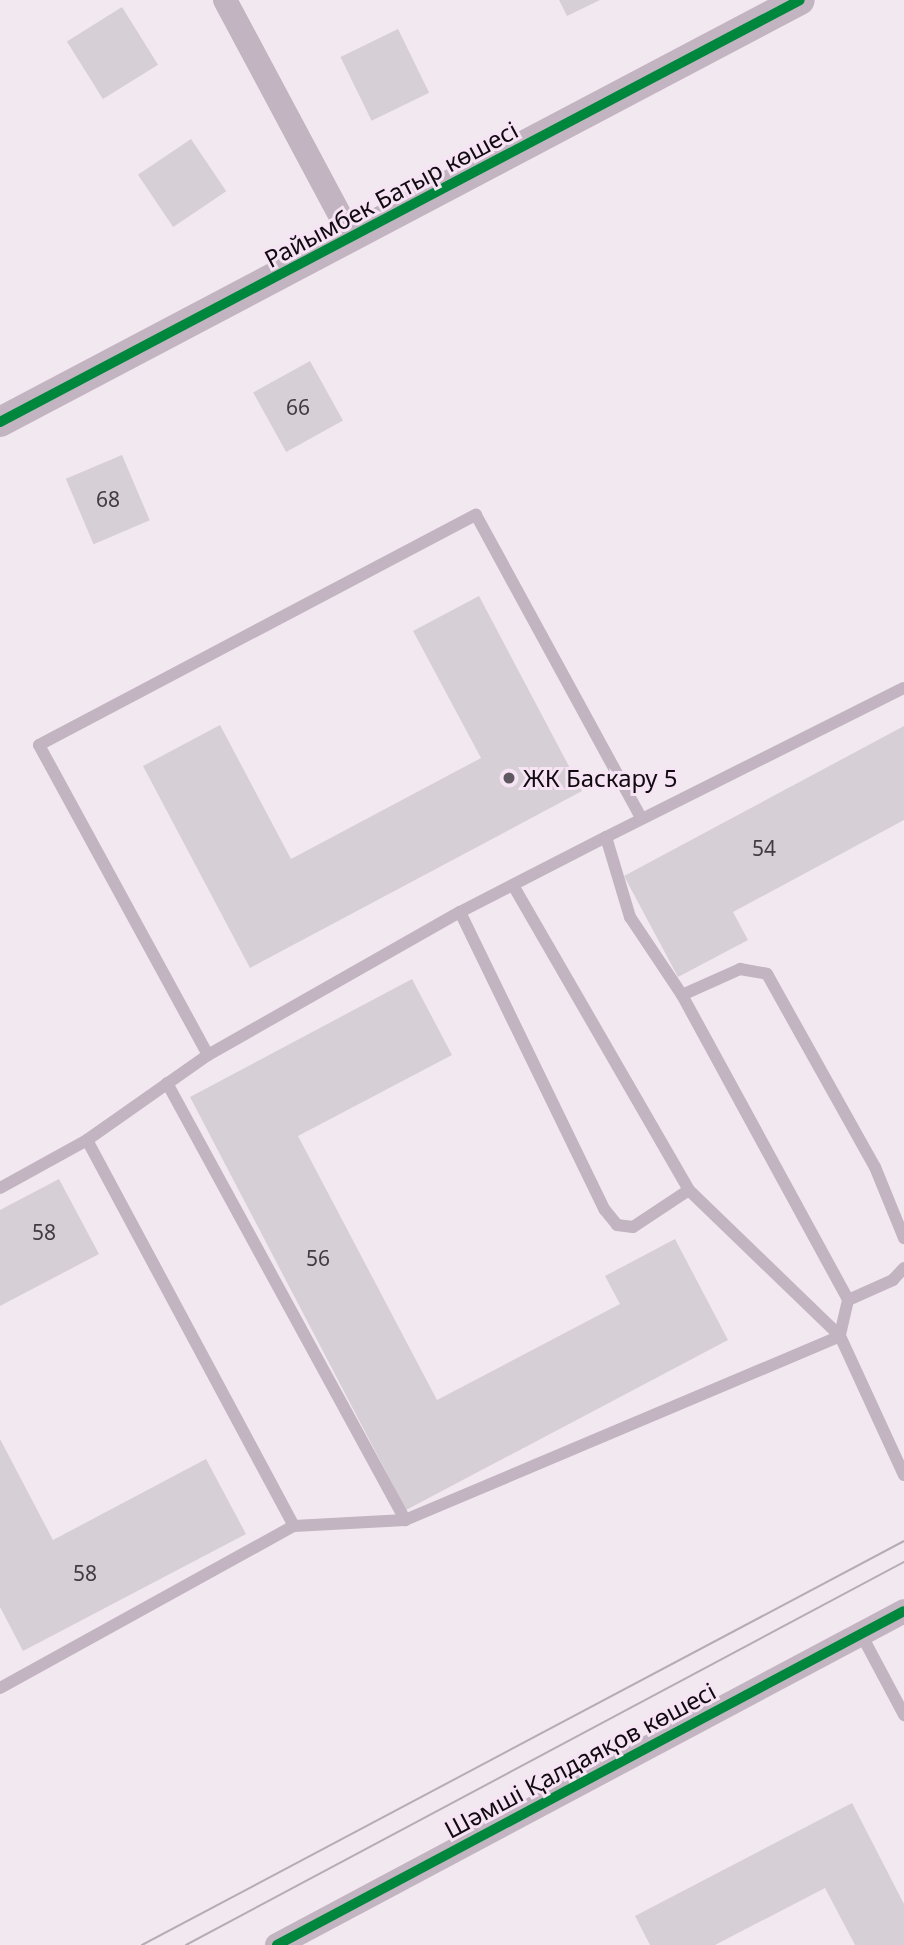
<!DOCTYPE html>
<meta charset="utf-8">
<style>
body{margin:0}
#map{position:relative;width:904px;height:1945px;overflow:hidden;background:#f2e8f0;font-family:"Noto Sans",sans-serif}
div>[style]{position:absolute}
.building>*{inset:0;background:#d7cfd6;transform-origin:0 0}
.service>*{height:12px;margin:-6px;padding:0 6px;transform-origin:6px;border-radius:6px;background:#c2b4c1}
.minor>*{height:24px;margin:-12px;padding:0 12px;transform-origin:12px;border-radius:12px;background:#c2b4c1}
.tertiary>*{height:30px;margin:-15px;padding:0 15px;transform-origin:15px;border-radius:15px;background:#c2b4c1}
.tram>*{height:2px;margin:-1px;padding:0 1px;transform-origin:1px;border-radius:1px;background:#b6acb4}
.cycleway>*{height:10px;margin:-5px;padding:0 5px;transform-origin:5px;border-radius:5px;background:#00873e}
.dots>*{width:19px;height:19px;translate:-50% -50%;box-sizing:border-box;border:4px solid #f6e4f4;border-radius:50%}
span{translate:-50% -50%;white-space:nowrap;text-align:center;line-height:1.15;-webkit-text-stroke:6px #f6e4f4;paint-order:stroke}
.number-label{font-size:21px;color:#423c42}
.number-label span{-webkit-text-stroke-width:0}
.street-label{font-size:24px;color:#110b11}
.poi-label{font-size:24px;color:#110b11}
.left{translate:0 -50%;text-align:left}
</style>
<div id="map">
<div class="building">
<i style="clip-path:polygon(559px 0,600px 0,567px 16px)"></i>
<i style="left:122px;top:7px;width:68px;height:65px;rotate:58deg"></i>
<i style="left:398px;top:29px;width:71px;height:64px;rotate:64deg"></i>
<i style="left:191px;top:139px;width:63px;height:64px;rotate:56deg"></i>
<i style="left:310px;top:361px;width:68px;height:65px;rotate:61deg"></i>
<i style="left:122px;top:455px;width:71px;height:61px;rotate:67deg"></i>
<i style="clip-path:polygon(479px 596px,582px 791px,250px 968px,143px 766px,220px 725px,291px 859px,481px 758px,413px 631px)"></i>
<i style="clip-path:polygon(904px 726px,904px 820px,733px 912px,748px 940px,678px 977px,624px 876px)"></i>
<i style="clip-path:polygon(412px 979px,452px 1055px,298px 1136px,437px 1400px,620px 1304px,605px 1276px,675px 1239px,728px 1340px,406px 1510px,190px 1097px)"></i>
<i style="clip-path:polygon(59px 1179px,99px 1254px,0 1306px,0 1210px)"></i>
<i style="clip-path:polygon(0 1439px,53px 1540px,206px 1459px,246px 1534px,23px 1651px,0 1607px)"></i>
<i style="clip-path:polygon(852px 1803px,904px 1904px,904px 1945px,855px 1945px,825px 1888px,715px 1945px,650px 1945px,635px 1916px)"></i>
</div>
<div class="service">
<i style="left:606px;top:837px;width:333px;rotate:-26.6deg"></i>
<i style="left:460px;top:912px;width:331px;rotate:64.1deg"></i>
<i style="left:605px;top:1210px;width:19px;rotate:51deg"></i>
<i style="left:617px;top:1225px;width:16px;rotate:7deg"></i>
<i style="left:633px;top:1227px;width:67px;rotate:-33.5deg"></i>
<i style="left:682px;top:995px;width:347px;rotate:61.4deg"></i>
<i style="left:208px;top:1055px;width:353px;rotate:-118.6deg"></i>
<i style="left:39px;top:745px;width:494px;rotate:-27.8deg"></i>
<i style="left:476px;top:515px;width:345px;rotate:61.4deg"></i>
<i style="left:167px;top:1083px;width:498px;rotate:61.4deg"></i>
<i style="left:87px;top:1140px;width:438px;rotate:61.8deg"></i>
<i style="left:0;top:1188px;width:99px;rotate:-28.9deg"></i>
<i style="left:87px;top:1140px;width:148px;rotate:-35.1deg"></i>
<i style="left:208px;top:1055px;width:290px;rotate:-29.6deg"></i>
<i style="left:460px;top:912px;width:164px;rotate:-27.2deg"></i>
<i style="left:606px;top:837px;width:84px;rotate:73.3deg"></i>
<i style="left:630px;top:917px;width:94px;rotate:56.3deg"></i>
<i style="left:682px;top:995px;width:64px;rotate:-24.1deg"></i>
<i style="left:740px;top:969px;width:27px;rotate:10deg"></i>
<i style="left:767px;top:974px;width:221px;rotate:60.8deg"></i>
<i style="left:875px;top:1167px;width:77px;rotate:67.8deg"></i>
<i style="left:904px;top:1268px;width:16px;rotate:133deg"></i>
<i style="left:893px;top:1280px;width:49px;rotate:156deg"></i>
<i style="left:848px;top:1300px;width:37px;rotate:103deg"></i>
<i style="left:840px;top:1336px;width:153px;rotate:65.3deg"></i>
<i style="left:861px;top:1634px;width:92px;rotate:62deg"></i>
<i style="left:0;top:1688px;width:336px;rotate:-28.9deg"></i>
<i style="left:294px;top:1526px;width:111px;rotate:-3.1deg"></i>
<i style="left:405px;top:1520px;width:472px;rotate:-22.9deg"></i>
<i style="left:840px;top:1336px;width:210px;rotate:-136deg"></i>
<i style="left:689px;top:1190px;width:352px;rotate:-120deg"></i>
</div>
<div class="minor">
<i style="left:225px;top:0;width:270px;rotate:61.9deg"></i>
<i style="left:277px;top:1945px;width:710px;rotate:-28.04deg"></i>
</div>
<div class="tertiary">
<i style="left:0;top:422px;width:904px;rotate:-27.81deg"></i>
</div>
<div class="tram">
<i style="left:142px;top:1945px;width:862px;rotate:-27.93deg"></i>
<i style="left:186px;top:1945px;width:814px;rotate:-28.08deg"></i>
</div>
<div class="cycleway">
<i style="left:0;top:422px;width:904px;rotate:-27.81deg"></i>
<i style="left:277px;top:1945px;width:710px;rotate:-28.04deg"></i>
</div>
<div class="dots">
<i style="left:509px;top:778px;background:#60585f"></i>
</div>
<div class="number-label">
<span style="left:298px;top:407px">66</span>
<span style="left:108px;top:499px">68</span>
<span style="left:764px;top:848px">54</span>
<span style="left:44px;top:1232px">58</span>
<span style="left:318px;top:1258px">56</span>
<span style="left:85px;top:1573px">58</span>
</div>
<div class="street-label">
<span style="left:391px;top:194px;rotate:-28deg">Райымбек Батыр көшесі</span>
<span style="left:580px;top:1760px;rotate:-28deg">Шәмші Қалдаяқов көшесі</span>
</div>
<div class="poi-label">
<span class="left" style="left:523px;top:778px">ЖК Баскару 5</span>
</div>
</div>
